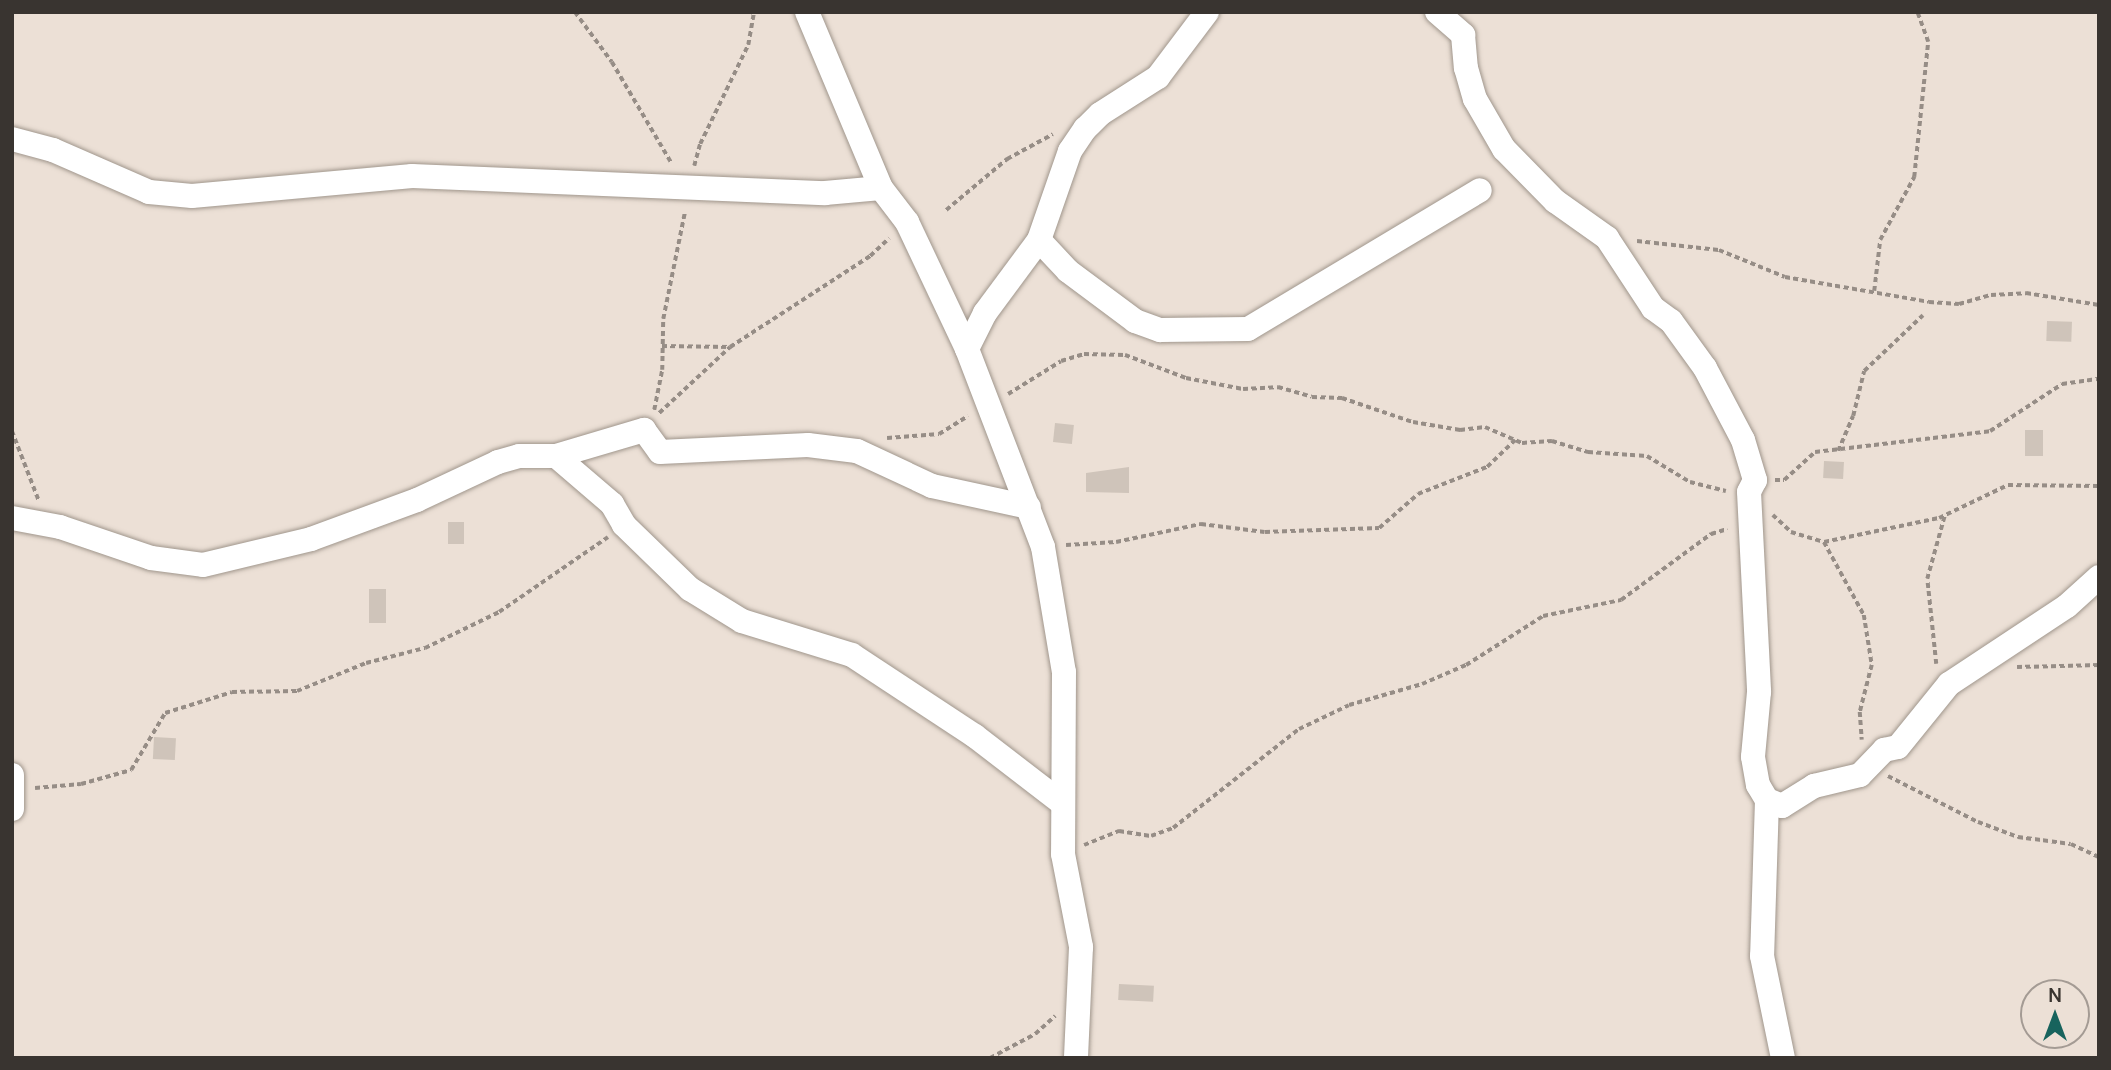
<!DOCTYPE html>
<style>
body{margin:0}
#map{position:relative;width:2111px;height:1070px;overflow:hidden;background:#ece0d6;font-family:Manrope,sans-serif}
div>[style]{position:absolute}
.building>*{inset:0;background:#cfc4ba;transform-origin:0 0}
.path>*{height:3.5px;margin-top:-1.75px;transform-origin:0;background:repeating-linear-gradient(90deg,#968d86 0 5px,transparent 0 8.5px)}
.roads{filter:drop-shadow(0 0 2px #a0968c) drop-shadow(0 0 2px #a0968c)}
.minor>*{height:24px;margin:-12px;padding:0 12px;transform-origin:12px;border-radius:12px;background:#fff}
span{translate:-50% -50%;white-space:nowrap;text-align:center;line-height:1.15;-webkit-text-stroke:5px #ece0d6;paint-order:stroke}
.frame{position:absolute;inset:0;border:14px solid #393430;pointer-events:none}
.north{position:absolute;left:2020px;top:979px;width:70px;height:70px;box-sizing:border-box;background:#ece0d6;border:2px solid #a49b94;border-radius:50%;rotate:0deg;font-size:19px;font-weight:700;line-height:28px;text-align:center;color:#393430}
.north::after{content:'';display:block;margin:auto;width:24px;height:32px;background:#17635d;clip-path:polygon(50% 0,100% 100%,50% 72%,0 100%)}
</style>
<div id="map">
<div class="building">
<i style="left:2047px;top:321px;width:25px;height:20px;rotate:2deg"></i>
<i style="left:1055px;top:423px;width:19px;height:19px;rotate:6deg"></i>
<i style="left:2043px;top:430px;width:26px;height:18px;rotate:90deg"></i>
<i style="left:1824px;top:461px;width:20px;height:17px;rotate:3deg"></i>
<i style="clip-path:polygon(1129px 467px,1129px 493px,1086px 492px,1086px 473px)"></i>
<i style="left:448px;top:522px;width:16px;height:22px"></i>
<i style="left:369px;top:589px;width:17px;height:34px"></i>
<i style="left:154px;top:737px;width:22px;height:22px;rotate:3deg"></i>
<i style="left:1119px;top:984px;width:35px;height:16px;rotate:3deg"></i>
</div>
<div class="path">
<i style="left:575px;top:12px;width:62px;rotate:53.5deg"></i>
<i style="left:612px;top:62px;width:118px;rotate:59.5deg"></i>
<i style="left:694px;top:166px;width:23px;rotate:-75deg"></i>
<i style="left:700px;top:144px;width:110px;rotate:-64.1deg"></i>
<i style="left:748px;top:45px;width:34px;rotate:-80deg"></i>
<i style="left:946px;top:210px;width:80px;rotate:-39.9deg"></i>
<i style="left:1007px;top:159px;width:52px;rotate:-28.5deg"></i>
<i style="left:1637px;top:241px;width:82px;rotate:6.3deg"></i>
<i style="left:1719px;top:250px;width:71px;rotate:22.2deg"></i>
<i style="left:1785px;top:277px;width:146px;rotate:9.8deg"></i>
<i style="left:1929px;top:302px;width:30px;rotate:4deg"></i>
<i style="left:1959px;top:304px;width:33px;rotate:-16deg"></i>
<i style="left:1991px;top:295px;width:35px;rotate:-3deg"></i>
<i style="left:2026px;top:293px;width:74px;rotate:9.3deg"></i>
<i style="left:1874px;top:291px;width:51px;rotate:-83.3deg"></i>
<i style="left:1880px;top:240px;width:72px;rotate:-61.6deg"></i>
<i style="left:1914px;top:177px;width:136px;rotate:-84.1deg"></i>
<i style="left:1928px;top:42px;width:32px;rotate:-110deg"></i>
<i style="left:662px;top:346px;width:68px;rotate:0.8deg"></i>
<i style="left:1008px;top:394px;width:62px;rotate:-31.9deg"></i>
<i style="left:1061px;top:361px;width:24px;rotate:-17deg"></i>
<i style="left:1084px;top:354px;width:41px;rotate:1.4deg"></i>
<i style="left:1125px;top:355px;width:65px;rotate:20.7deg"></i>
<i style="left:1186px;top:378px;width:58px;rotate:10.9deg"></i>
<i style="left:1243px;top:389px;width:35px;rotate:-3deg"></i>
<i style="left:1278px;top:387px;width:35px;rotate:16deg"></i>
<i style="left:1312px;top:397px;width:30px;rotate:2deg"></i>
<i style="left:1342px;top:398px;width:75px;rotate:18.7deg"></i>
<i style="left:1413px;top:422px;width:48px;rotate:9.7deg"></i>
<i style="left:1460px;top:430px;width:25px;rotate:-7deg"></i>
<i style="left:1485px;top:427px;width:40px;rotate:23.4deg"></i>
<i style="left:1522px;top:443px;width:30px;rotate:-4deg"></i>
<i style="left:1552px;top:441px;width:38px;rotate:17deg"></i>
<i style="left:1588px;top:452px;width:59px;rotate:3.9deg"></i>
<i style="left:1647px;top:456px;width:50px;rotate:31.2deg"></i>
<i style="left:1690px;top:482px;width:37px;rotate:14deg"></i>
<i style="left:654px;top:410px;width:41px;rotate:-78.7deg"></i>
<i style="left:662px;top:370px;width:51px;rotate:-88.9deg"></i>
<i style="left:663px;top:319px;width:110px;rotate:-78.5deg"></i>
<i style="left:659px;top:413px;width:97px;rotate:-42.9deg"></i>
<i style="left:730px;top:347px;width:167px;rotate:-33deg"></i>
<i style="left:870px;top:256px;width:26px;rotate:-43deg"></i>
<i style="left:12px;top:431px;width:75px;rotate:68.9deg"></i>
<i style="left:887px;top:438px;width:52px;rotate:-4.4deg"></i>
<i style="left:939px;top:434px;width:34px;rotate:-32deg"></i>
<i style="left:1838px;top:451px;width:38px;rotate:-67deg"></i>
<i style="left:1853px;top:416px;width:46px;rotate:-76.3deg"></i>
<i style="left:1864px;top:371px;width:81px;rotate:-43.5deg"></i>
<i style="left:1775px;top:480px;width:9px"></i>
<i style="left:1784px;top:480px;width:42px;rotate:-42.1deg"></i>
<i style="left:1815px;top:452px;width:176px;rotate:-6.8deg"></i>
<i style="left:1990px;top:431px;width:86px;rotate:-33.1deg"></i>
<i style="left:2062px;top:384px;width:37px;rotate:-8deg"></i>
<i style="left:1773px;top:515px;width:25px;rotate:43deg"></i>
<i style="left:1791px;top:532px;width:34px;rotate:17deg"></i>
<i style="left:1824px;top:542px;width:117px;rotate:-11.8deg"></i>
<i style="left:1939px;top:518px;width:76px;rotate:-25.6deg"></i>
<i style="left:2008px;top:485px;width:91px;rotate:0.6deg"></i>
<i style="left:1824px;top:542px;width:83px;rotate:61.3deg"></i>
<i style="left:1864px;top:615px;width:51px;rotate:80.9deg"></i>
<i style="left:1872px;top:665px;width:49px;rotate:104.3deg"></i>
<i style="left:1860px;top:712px;width:28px;rotate:86deg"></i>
<i style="left:1066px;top:545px;width:50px;rotate:-3.4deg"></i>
<i style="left:1116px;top:542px;width:87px;rotate:-12deg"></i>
<i style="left:1201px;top:524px;width:64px;rotate:7.1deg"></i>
<i style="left:1265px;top:532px;width:114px;rotate:-2deg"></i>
<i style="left:1379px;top:528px;width:52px;rotate:-41.1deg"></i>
<i style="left:1418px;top:494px;width:74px;rotate:-21.4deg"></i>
<i style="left:1487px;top:467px;width:39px;rotate:-44deg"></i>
<i style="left:1936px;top:664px;width:85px;rotate:-96deg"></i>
<i style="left:1927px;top:579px;width:67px;rotate:-74.5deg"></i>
<i style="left:2017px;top:667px;width:82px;rotate:-1.4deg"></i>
<i style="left:1888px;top:776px;width:101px;rotate:27.1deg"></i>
<i style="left:1978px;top:822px;width:43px;rotate:20.6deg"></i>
<i style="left:2018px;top:837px;width:53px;rotate:7.5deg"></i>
<i style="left:2071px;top:844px;width:31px;rotate:25deg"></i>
<i style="left:35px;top:788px;width:46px;rotate:-5deg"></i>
<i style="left:81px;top:784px;width:52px;rotate:-15.6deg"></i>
<i style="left:131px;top:770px;width:66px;rotate:-59.2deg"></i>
<i style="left:165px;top:713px;width:70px;rotate:-17.4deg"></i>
<i style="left:232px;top:692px;width:65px;rotate:-0.9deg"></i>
<i style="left:297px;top:691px;width:74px;rotate:-22.1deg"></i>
<i style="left:366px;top:663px;width:61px;rotate:-14.3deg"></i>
<i style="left:425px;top:648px;width:82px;rotate:-25.9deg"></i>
<i style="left:499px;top:612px;width:132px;rotate:-34.5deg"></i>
<i style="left:1084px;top:845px;width:38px;rotate:-22deg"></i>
<i style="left:1119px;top:831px;width:32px;rotate:9deg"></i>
<i style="left:1151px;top:836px;width:23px;rotate:-20deg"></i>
<i style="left:1173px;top:828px;width:160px;rotate:-38.2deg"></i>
<i style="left:1299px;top:729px;width:55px;rotate:-25.6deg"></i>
<i style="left:1349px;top:705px;width:76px;rotate:-16deg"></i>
<i style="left:1422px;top:684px;width:48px;rotate:-23.4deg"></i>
<i style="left:1466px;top:665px;width:91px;rotate:-32.5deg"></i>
<i style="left:1543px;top:616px;width:80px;rotate:-11.6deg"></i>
<i style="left:1621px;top:600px;width:112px;rotate:-36.3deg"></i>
<i style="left:1711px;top:534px;width:17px;rotate:-17deg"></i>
<i style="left:990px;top:1058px;width:51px;rotate:-28.1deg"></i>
<i style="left:1035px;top:1034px;width:27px;rotate:-42deg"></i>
</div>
<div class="roads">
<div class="minor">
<i style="left:807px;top:12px;width:191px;rotate:67.2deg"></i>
<i style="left:881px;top:188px;width:43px;rotate:52.6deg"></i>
<i style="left:907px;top:222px;width:140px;rotate:64.7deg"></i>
<i style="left:967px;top:349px;width:212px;rotate:69deg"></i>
<i style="left:1043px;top:547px;width:127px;rotate:80.5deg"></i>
<i style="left:1064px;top:672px;width:182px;rotate:90.3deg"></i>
<i style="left:1063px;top:854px;width:95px;rotate:79deg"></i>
<i style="left:1081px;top:947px;width:111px;rotate:92.6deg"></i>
<i style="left:1437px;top:12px;width:35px;rotate:41deg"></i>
<i style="left:1463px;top:35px;width:33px;rotate:85deg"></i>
<i style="left:1466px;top:68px;width:32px;rotate:74deg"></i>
<i style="left:1475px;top:99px;width:58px;rotate:59.9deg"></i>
<i style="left:1504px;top:149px;width:73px;rotate:45.6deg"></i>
<i style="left:1555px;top:201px;width:64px;rotate:35.4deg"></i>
<i style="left:1607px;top:238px;width:84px;rotate:56.7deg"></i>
<i style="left:1653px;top:308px;width:22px;rotate:36deg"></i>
<i style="left:1671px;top:321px;width:58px;rotate:54.1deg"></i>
<i style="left:1705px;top:368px;width:81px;rotate:62.2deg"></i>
<i style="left:1743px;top:440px;width:42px;rotate:73.3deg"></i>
<i style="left:1755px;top:480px;width:13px;rotate:117deg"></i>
<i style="left:1749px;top:492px;width:200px;rotate:87.1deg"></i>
<i style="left:1759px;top:692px;width:65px;rotate:95.3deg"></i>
<i style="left:1753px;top:757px;width:28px;rotate:80deg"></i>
<i style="left:1758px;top:785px;width:17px;rotate:59deg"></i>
<i style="left:1767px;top:800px;width:156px;rotate:91.8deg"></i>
<i style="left:1762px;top:956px;width:104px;rotate:78.4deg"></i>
<i style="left:12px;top:139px;width:42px;rotate:15deg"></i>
<i style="left:53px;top:150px;width:105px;rotate:23.6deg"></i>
<i style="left:149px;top:192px;width:43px;rotate:5.3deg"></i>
<i style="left:192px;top:196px;width:221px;rotate:-5.2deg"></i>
<i style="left:412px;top:176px;width:413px;rotate:2.4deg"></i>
<i style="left:825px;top:193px;width:56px;rotate:-5.1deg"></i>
<i style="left:1039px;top:240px;width:42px;rotate:46.9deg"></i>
<i style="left:1068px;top:271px;width:84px;rotate:36.7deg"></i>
<i style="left:1135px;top:321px;width:27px;rotate:20deg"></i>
<i style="left:1160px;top:330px;width:88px;rotate:-0.7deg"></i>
<i style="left:1248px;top:329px;width:270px;rotate:-30.9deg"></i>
<i style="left:967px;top:349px;width:40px;rotate:-63.4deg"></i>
<i style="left:985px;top:313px;width:91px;rotate:-53.5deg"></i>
<i style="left:1039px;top:240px;width:94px;rotate:-70.8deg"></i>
<i style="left:1070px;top:151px;width:27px;rotate:-56deg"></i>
<i style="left:1085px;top:129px;width:21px;rotate:-45deg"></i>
<i style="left:1100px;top:114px;width:69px;rotate:-32.5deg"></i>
<i style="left:1158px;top:77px;width:81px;rotate:-53deg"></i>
<i style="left:556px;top:456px;width:74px;rotate:40.6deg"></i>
<i style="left:612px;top:504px;width:24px;rotate:60deg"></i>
<i style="left:624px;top:525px;width:92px;rotate:44.1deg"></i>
<i style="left:690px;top:589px;width:61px;rotate:31.6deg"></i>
<i style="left:742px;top:621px;width:115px;rotate:17.2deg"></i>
<i style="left:852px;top:655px;width:147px;rotate:33.4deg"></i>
<i style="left:975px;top:736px;width:110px;rotate:37.6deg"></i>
<i style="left:12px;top:518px;width:49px;rotate:10.6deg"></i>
<i style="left:60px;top:527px;width:96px;rotate:18.8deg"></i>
<i style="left:151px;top:558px;width:52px;rotate:7.7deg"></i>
<i style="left:203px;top:565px;width:111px;rotate:-13.5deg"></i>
<i style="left:311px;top:539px;width:113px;rotate:-20.2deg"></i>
<i style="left:417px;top:500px;width:89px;rotate:-25.1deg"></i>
<i style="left:498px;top:462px;width:22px;rotate:-16deg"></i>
<i style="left:519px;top:456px;width:37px"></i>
<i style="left:556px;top:456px;width:92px;rotate:-16.5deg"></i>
<i style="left:644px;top:430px;width:27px;rotate:54deg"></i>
<i style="left:660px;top:452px;width:148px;rotate:-2.7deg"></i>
<i style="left:808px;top:445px;width:49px;rotate:7deg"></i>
<i style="left:857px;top:451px;width:83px;rotate:25deg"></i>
<i style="left:932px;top:486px;width:99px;rotate:12.2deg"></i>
<i style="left:12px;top:775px;width:34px;rotate:90deg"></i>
<i style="left:1767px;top:800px;width:16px;rotate:22deg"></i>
<i style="left:1782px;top:806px;width:38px;rotate:-32deg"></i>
<i style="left:1814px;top:786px;width:47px;rotate:-13.4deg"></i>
<i style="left:1860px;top:775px;width:35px;rotate:-46deg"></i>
<i style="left:1884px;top:750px;width:14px;rotate:-12deg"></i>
<i style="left:1898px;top:747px;width:81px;rotate:-51deg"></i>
<i style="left:1949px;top:684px;width:141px;rotate:-33.5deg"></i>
<i style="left:2067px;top:606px;width:43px;rotate:-42.2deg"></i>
</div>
</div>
<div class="frame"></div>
<div class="north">N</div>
</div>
